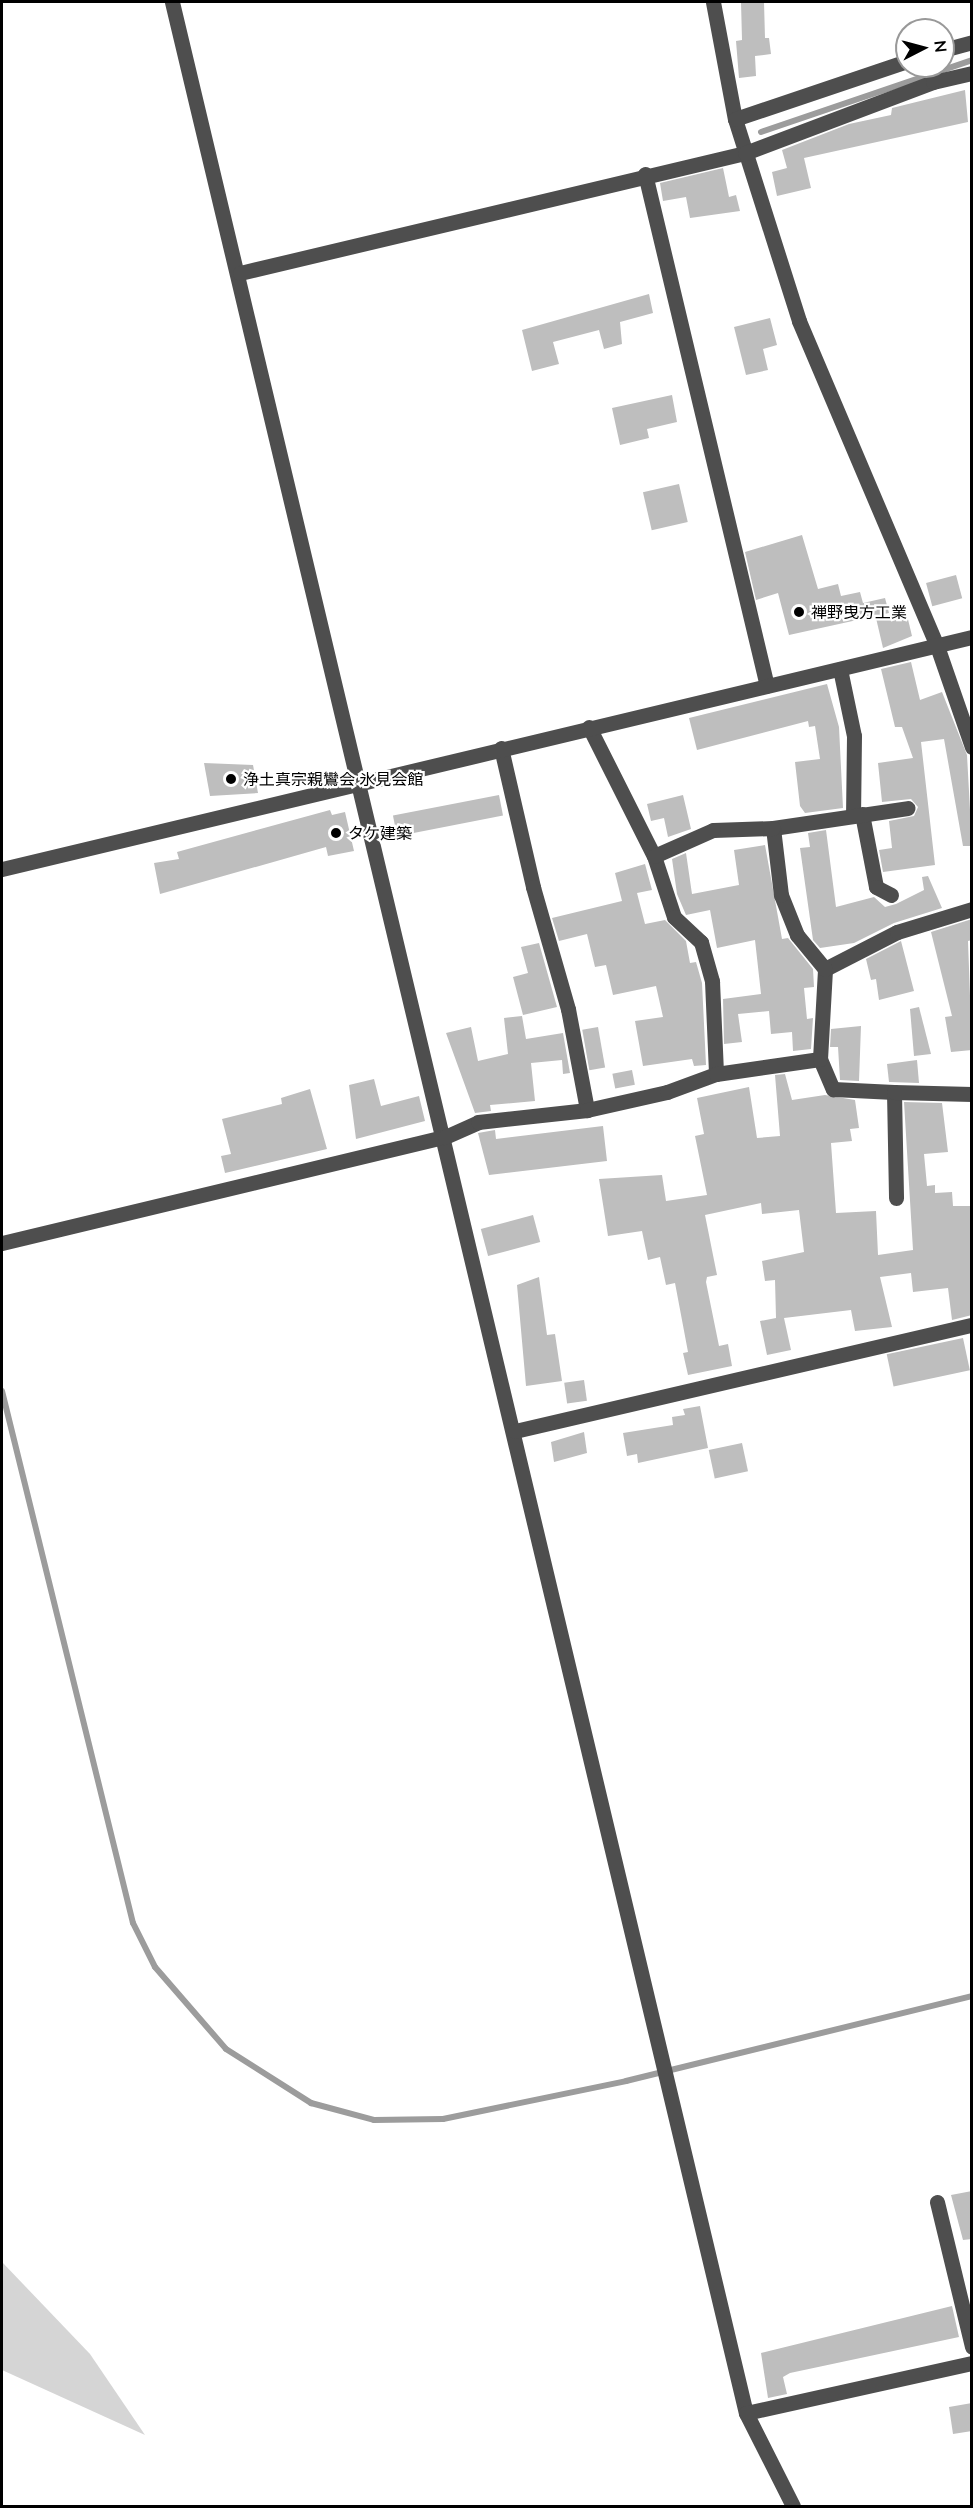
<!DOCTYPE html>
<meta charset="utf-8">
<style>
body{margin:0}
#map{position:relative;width:973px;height:2508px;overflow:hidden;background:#fff;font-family:Mulish,"Noto Sans JP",sans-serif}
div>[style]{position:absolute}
.green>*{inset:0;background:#d5d5d5}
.stream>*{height:6px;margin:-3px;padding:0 3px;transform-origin:3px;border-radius:3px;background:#9c9c9c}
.building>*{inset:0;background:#bebebe;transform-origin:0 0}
.minor>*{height:15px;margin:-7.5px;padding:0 7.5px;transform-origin:7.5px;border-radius:7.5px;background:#4e4e4e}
.dots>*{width:16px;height:16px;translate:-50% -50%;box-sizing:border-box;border:3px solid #fff;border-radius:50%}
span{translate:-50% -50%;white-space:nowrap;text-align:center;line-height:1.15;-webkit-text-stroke:4.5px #fff;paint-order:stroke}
.poi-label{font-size:16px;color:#000}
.left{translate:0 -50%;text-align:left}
.frame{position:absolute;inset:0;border:3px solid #000;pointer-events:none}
.north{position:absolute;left:895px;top:18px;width:60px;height:60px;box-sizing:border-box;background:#fff;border:2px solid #999;border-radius:50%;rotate:84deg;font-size:16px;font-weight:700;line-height:24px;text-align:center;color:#000}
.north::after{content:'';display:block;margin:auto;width:21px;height:27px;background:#000;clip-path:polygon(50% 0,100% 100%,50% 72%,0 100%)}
</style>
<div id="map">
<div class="green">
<i style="clip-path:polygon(2px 2262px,90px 2354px,145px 2435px,2px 2370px)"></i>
</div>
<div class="stream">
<i style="left:761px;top:132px;width:223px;rotate:-18.8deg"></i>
<i style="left:2px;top:1391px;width:548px;rotate:76.17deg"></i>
<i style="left:133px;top:1923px;width:49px;rotate:63.4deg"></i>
<i style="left:155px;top:1967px;width:108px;rotate:49.1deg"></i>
<i style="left:226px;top:2049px;width:101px;rotate:32.4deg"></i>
<i style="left:311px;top:2103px;width:65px;rotate:15.1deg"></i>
<i style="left:374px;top:2120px;width:69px;rotate:-0.8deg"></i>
<i style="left:443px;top:2119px;width:187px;rotate:-11.7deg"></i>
<i style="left:626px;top:2081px;width:356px;rotate:-13.8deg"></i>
</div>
<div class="building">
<i style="clip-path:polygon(741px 2px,764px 2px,765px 38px,769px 38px,771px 54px,755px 56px,756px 76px,739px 78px,736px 41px,742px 40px)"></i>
<i style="clip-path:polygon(965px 90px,968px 122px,804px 158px,811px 188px,777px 196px,772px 172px,787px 168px,782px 150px,849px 124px,891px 115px,892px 108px)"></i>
<i style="clip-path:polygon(723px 168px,729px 197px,736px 195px,740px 211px,690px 218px,686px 197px,663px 201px,660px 183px)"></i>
<i style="clip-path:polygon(649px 294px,653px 313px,620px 322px,622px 344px,604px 349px,599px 330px,553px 342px,559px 364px,532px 371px,522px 330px)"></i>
<i style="clip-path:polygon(770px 318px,777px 345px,763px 349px,768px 370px,746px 375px,734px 327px)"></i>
<i style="clip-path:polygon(672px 395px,677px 422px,647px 429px,649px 438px,620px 445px,612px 408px)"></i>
<i style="left:679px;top:484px;width:39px;height:37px;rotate:77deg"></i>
<i style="clip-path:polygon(802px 535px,818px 589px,838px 584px,841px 596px,860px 592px,863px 603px,885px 598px,889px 613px,789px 635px,778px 593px,756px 600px,745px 552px)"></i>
<i style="left:956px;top:575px;width:24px;height:31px;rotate:75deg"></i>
<i style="clip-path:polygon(906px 611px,912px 636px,883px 648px,876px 618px)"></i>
<i style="clip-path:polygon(911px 662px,920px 700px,942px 692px,967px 755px,972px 846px,963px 846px,944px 739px,921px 742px,935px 865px,883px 872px,879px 850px,892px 848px,889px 821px,914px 816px,918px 807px,911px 799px,882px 802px,878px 763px,913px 758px,902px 727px,895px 727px,881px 669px)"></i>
<i style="clip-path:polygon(827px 684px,839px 727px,843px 808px,805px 813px,800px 806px,795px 762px,820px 759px,815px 726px,809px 727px,808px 721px,697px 750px,689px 718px)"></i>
<i style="clip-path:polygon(204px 763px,253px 765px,258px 793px,210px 796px)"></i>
<i style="left:499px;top:795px;width:21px;height:108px;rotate:79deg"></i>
<i style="clip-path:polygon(683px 795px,691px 829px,668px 837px,664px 818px,651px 821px,647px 804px)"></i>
<i style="clip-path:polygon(330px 810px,332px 815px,345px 812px,354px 851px,328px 856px,326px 847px,160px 894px,154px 863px,179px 859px,177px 852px)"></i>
<i style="clip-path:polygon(826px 830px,836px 907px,874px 897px,885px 907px,896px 904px,924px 890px,922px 877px,928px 876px,942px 908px,894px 923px,854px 943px,820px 948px,813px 940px,800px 848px,810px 847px,808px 833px)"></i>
<i style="clip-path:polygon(765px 845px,782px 939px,788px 938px,813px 969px,814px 987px,804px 988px,807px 1019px,813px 1018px,811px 1049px,793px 1051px,792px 1032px,771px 1034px,769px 1011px,738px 1014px,742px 1042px,724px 1044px,723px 999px,761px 994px,755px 940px,717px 948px,710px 910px,686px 915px,677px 894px,672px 859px,686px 853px,692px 894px,739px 885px,734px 850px)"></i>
<i style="clip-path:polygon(645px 864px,652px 890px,637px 893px,645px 924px,665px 920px,686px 941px,690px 963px,696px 962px,702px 983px,706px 1065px,694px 1066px,692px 1059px,643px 1066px,635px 1021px,663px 1017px,656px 986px,613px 995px,606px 965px,595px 967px,587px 934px,559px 941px,552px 918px,622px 901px,615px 873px)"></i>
<i style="clip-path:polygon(972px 919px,972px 940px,968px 941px,972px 1050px,951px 1052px,945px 1017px,952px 1016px,931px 932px)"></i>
<i style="clip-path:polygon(901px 941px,914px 991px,879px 1000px,876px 979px,871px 980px,866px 959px)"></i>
<i style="clip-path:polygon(539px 943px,557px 1007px,523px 1015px,513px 977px,528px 973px,521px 947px)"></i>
<i style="clip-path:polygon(919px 1007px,931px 1054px,914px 1056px,910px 1009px)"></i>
<i style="clip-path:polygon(522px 1016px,526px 1039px,563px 1033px,570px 1073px,563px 1074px,562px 1060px,531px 1063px,535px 1101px,490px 1105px,491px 1111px,475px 1113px,446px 1033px,471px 1027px,478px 1061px,508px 1054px,504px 1018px)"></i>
<i style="clip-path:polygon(861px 1026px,859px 1081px,840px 1080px,838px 1047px,830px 1047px,831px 1029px)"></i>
<i style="left:598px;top:1027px;width:41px;height:16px;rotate:80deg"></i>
<i style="clip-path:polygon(917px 1060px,919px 1083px,889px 1082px,887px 1064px)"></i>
<i style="left:632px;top:1070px;width:15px;height:20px;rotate:79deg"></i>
<i style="clip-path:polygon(785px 1074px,792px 1100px,825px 1095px,855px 1100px,859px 1128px,850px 1129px,852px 1141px,831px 1143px,836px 1213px,876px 1211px,878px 1255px,913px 1250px,904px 1102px,942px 1103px,948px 1152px,924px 1154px,927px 1186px,935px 1185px,935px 1193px,952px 1192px,953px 1206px,972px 1206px,972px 1315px,952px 1320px,948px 1288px,913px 1292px,911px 1273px,880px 1277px,892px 1327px,855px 1331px,851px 1310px,784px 1318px,791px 1350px,767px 1355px,760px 1321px,776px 1318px,775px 1280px,765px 1281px,762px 1261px,804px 1252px,799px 1210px,762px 1214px,761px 1203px,705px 1215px,717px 1275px,707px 1277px,706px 1282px,719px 1346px,728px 1344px,732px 1366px,688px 1375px,683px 1353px,688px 1352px,675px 1283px,666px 1285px,660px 1257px,648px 1260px,642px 1231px,608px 1236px,599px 1179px,662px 1175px,666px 1201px,707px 1195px,695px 1136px,704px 1134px,697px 1098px,749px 1087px,757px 1138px,780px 1136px,775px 1075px)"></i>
<i style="clip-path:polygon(374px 1079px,381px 1106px,419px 1096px,425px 1121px,356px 1139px,349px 1085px)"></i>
<i style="clip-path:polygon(310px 1089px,327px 1149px,225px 1173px,221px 1156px,231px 1154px,222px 1119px,282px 1104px,281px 1098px)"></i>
<i style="clip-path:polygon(603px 1126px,607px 1161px,489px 1175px,478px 1133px,495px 1130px,496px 1139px)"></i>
<i style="left:533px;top:1215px;width:28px;height:54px;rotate:75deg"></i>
<i style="clip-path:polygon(539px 1277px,547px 1335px,555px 1334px,562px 1381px,526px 1386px,517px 1285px)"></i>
<i style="left:963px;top:1338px;width:33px;height:78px;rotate:78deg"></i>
<i style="left:584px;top:1380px;width:21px;height:20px;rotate:82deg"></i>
<i style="clip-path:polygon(700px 1406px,708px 1448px,638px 1463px,637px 1454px,627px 1456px,623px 1433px,673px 1425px,672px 1417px,685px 1415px,683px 1409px)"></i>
<i style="clip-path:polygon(584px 1432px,587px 1453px,554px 1462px,551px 1442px)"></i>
<i style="left:742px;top:1443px;width:29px;height:34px;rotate:78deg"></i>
<i style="clip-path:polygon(972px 2191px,972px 2239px,963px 2240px,951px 2195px)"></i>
<i style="clip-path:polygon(952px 2306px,959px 2337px,790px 2373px,783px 2377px,787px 2394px,768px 2398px,761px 2353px)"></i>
<i style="clip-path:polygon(972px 2403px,972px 2431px,953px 2434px,949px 2407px)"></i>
</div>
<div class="minor">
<i style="left:172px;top:2px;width:2478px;rotate:76.61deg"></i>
<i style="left:746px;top:2413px;width:104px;rotate:63.2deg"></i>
<i style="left:713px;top:2px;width:119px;rotate:79.4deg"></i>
<i style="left:735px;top:119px;width:212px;rotate:72.4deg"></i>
<i style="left:799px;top:321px;width:353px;rotate:67deg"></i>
<i style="left:937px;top:646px;width:107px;rotate:70.9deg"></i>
<i style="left:943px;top:50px;width:30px;rotate:-15deg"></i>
<i style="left:735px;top:119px;width:182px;rotate:-18.6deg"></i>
<i style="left:645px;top:174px;width:526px;rotate:76.6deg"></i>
<i style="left:240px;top:273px;width:519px;rotate:-13.37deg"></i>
<i style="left:745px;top:153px;width:201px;rotate:-20.7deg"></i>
<i style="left:933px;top:82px;width:40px;rotate:-13deg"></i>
<i style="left:840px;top:669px;width:68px;rotate:78.2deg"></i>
<i style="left:854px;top:736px;width:80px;rotate:90.7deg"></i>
<i style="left:589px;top:727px;width:144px;rotate:63.3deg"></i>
<i style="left:654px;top:856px;width:64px;rotate:71.8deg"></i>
<i style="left:674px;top:917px;width:37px;rotate:43deg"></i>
<i style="left:701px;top:942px;width:41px;rotate:74.2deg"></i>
<i style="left:712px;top:981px;width:93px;rotate:87.5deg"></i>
<i style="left:501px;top:748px;width:143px;rotate:77deg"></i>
<i style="left:533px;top:887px;width:127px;rotate:74deg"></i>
<i style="left:568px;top:1009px;width:103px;rotate:79.3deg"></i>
<i style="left:862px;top:814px;width:74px;rotate:79.1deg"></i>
<i style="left:876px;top:887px;width:17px;rotate:28deg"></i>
<i style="left:773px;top:828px;width:136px;rotate:-8.4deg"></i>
<i style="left:2px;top:869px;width:997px;rotate:-13.45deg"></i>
<i style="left:825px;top:969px;width:81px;rotate:-27.2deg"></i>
<i style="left:897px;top:932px;width:78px;rotate:-17deg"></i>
<i style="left:820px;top:1059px;width:33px;rotate:67deg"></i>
<i style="left:833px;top:1089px;width:61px;rotate:2.8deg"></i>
<i style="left:894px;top:1092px;width:106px;rotate:88.9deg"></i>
<i style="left:894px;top:1092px;width:78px;rotate:1.5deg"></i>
<i style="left:2px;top:1243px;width:456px;rotate:-13.5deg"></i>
<i style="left:445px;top:1137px;width:36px;rotate:-24deg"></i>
<i style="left:478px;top:1122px;width:110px;rotate:-6.3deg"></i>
<i style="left:587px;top:1110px;width:82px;rotate:-12.7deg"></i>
<i style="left:667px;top:1092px;width:52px;rotate:-20.2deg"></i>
<i style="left:716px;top:1074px;width:105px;rotate:-8.2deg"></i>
<i style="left:820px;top:1059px;width:90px;rotate:-86.8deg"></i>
<i style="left:825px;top:969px;width:44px;rotate:-129.5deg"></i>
<i style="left:797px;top:935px;width:43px;rotate:-111.8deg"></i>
<i style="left:781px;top:895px;width:67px;rotate:-96.8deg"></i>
<i style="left:773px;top:828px;width:60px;rotate:178.1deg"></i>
<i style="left:713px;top:830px;width:64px;rotate:156.2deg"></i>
<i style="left:515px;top:1431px;width:469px;rotate:-13.1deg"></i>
<i style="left:937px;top:2202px;width:149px;rotate:76.4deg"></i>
<i style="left:746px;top:2413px;width:231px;rotate:-12.5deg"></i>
</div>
<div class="dots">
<i style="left:799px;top:612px;background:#000"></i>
<i style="left:231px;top:779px;background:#000"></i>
<i style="left:336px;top:833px;background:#000"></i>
</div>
<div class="poi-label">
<span class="left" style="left:811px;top:612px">禅野曳方工業</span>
<span class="left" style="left:243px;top:779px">浄土真宗親鸞会 氷見会館</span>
<span class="left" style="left:348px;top:833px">タケ建築</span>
</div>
<div class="frame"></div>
<div class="north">N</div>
</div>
